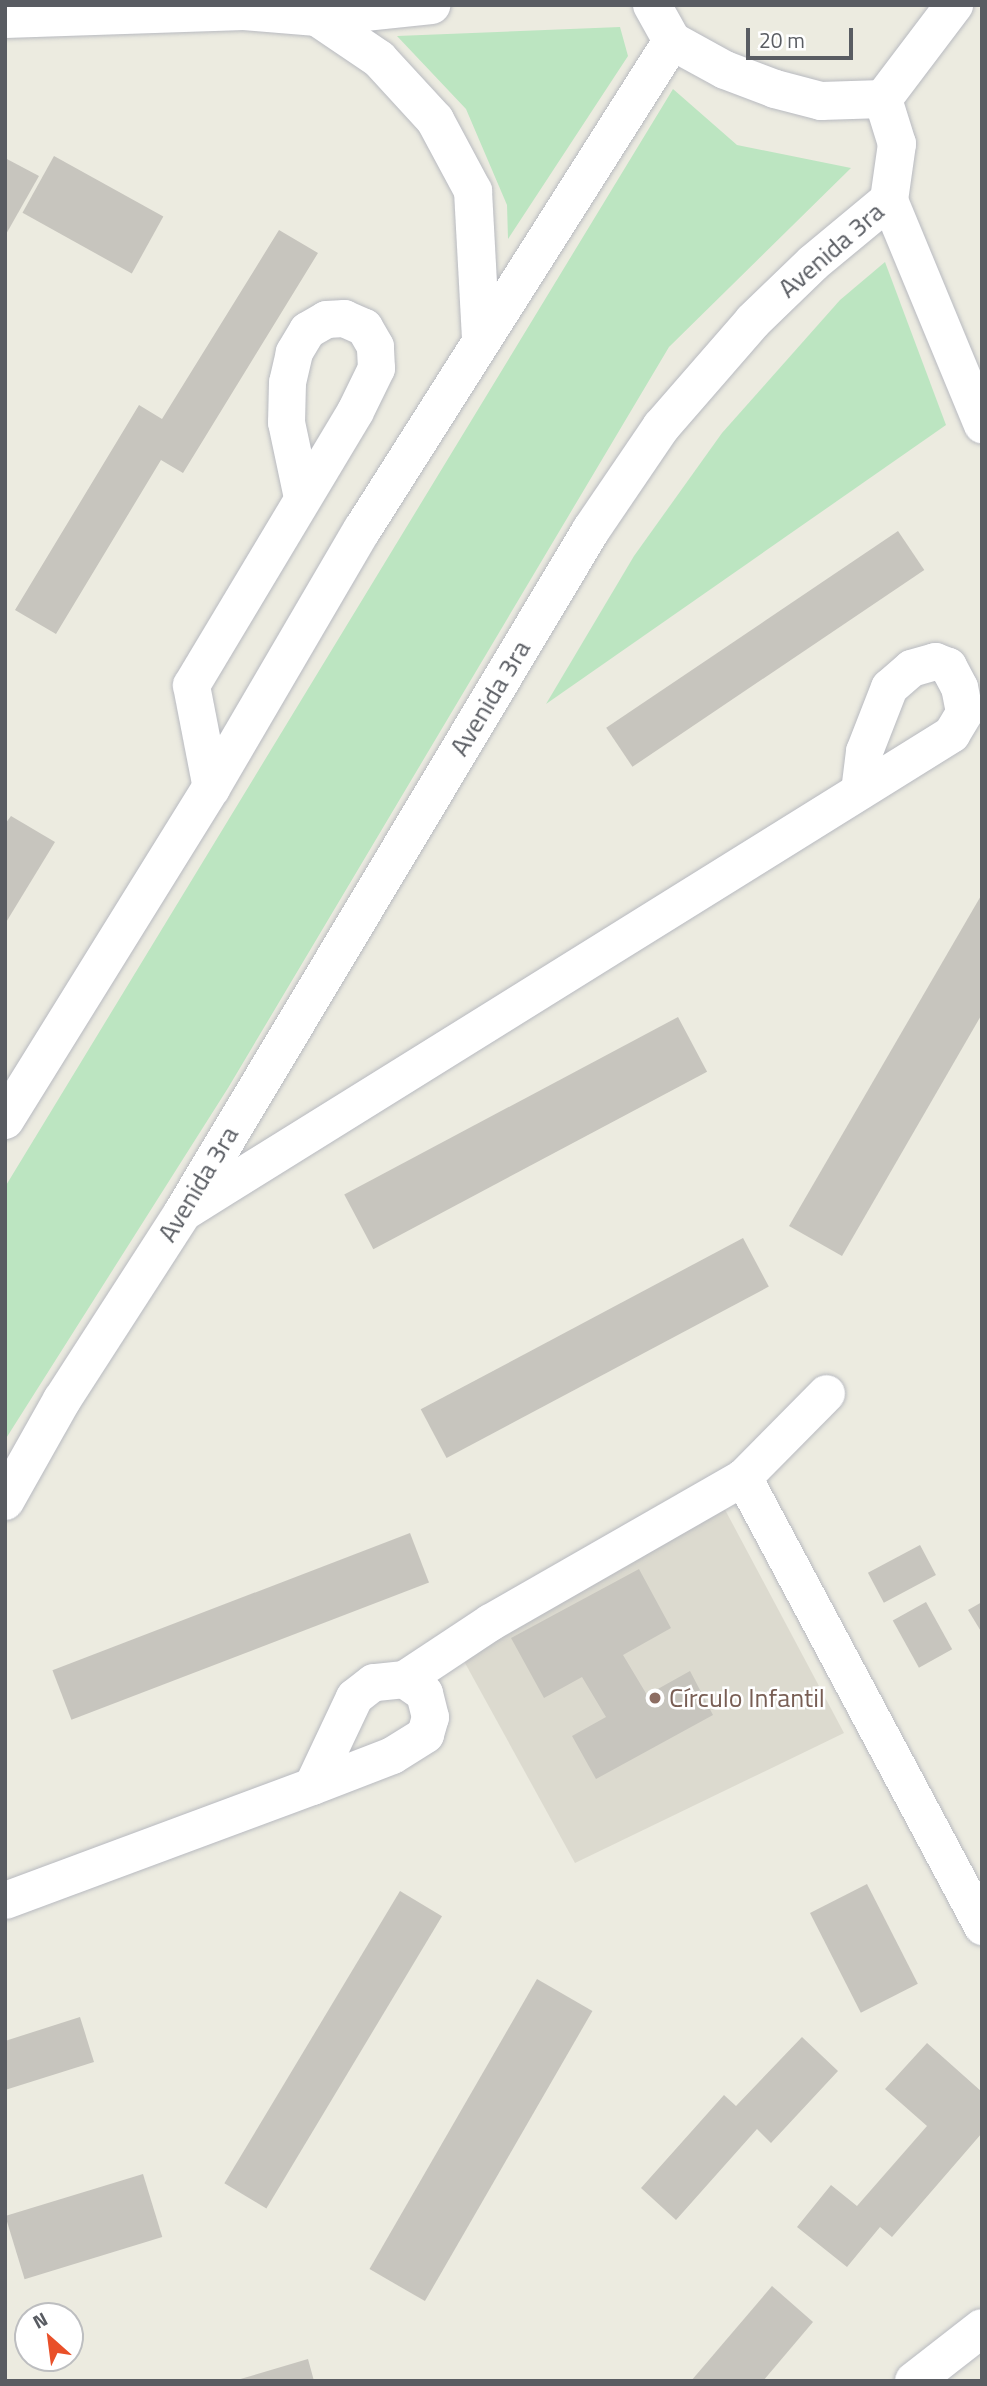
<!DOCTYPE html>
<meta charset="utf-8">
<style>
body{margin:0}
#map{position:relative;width:987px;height:2386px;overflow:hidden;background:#ecebe0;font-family:"Titillium Web",sans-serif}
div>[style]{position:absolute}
.education>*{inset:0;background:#dcdacf}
.green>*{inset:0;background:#bce5c1}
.building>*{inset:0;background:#c7c5be;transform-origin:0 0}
.roads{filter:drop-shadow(0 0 2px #b8bac0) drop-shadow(0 0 2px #b8bac0)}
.street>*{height:37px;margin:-18.5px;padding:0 18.5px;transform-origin:18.5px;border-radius:18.5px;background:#fff}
.secondary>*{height:38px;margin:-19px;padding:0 19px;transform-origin:19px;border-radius:19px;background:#fff}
.dots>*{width:19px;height:19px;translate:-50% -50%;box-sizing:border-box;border:4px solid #fff;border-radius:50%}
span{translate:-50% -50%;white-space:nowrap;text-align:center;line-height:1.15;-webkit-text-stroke:5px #fff;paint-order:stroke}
.street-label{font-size:26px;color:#595c62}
.education-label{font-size:26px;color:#785e54}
.left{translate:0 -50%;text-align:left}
.frame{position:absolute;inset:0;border:7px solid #595c62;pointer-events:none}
.north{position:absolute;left:14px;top:2302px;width:70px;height:70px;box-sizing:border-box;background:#fff;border:2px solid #bdbec0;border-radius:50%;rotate:332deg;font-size:19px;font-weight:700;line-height:28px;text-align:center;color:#595c62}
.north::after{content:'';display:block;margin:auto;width:24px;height:32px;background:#e95029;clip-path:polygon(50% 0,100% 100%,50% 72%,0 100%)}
.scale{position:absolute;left:746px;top:28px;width:107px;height:32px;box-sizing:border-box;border:4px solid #595c62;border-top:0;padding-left:9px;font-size:21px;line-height:24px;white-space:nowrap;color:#595c62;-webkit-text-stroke:5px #fff;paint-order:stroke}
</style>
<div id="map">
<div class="education">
<i style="clip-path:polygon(722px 1504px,844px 1733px,575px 1863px,465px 1663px,467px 1651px)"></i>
</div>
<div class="green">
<i style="clip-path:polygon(620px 27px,628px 56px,508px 239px,507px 205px,466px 109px,397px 36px)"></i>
<i style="clip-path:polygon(673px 89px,737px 145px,851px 168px,669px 347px,228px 1088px,5px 1440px,5px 1187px)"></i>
<i style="clip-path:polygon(885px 262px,946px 425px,546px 704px,634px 556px,722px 433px,840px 300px)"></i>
</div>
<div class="building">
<i style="left:54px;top:156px;width:125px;height:65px;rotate:29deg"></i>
<i style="clip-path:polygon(5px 158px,39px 176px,5px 236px)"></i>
<i style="clip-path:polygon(279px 230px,318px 253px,183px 473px,161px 460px,56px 634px,15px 610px,139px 405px,162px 419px)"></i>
<i style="left:898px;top:531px;width:47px;height:352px;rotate:56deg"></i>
<i style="clip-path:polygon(11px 816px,55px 842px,5px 924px,5px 824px)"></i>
<i style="clip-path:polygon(982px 894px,982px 1014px,842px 1256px,789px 1226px)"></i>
<i style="left:678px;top:1017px;width:62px;height:378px;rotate:62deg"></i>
<i style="left:743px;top:1238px;width:55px;height:365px;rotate:62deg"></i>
<i style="left:410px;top:1533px;width:53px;height:383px;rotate:69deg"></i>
<i style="left:920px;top:1545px;width:34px;height:59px;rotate:62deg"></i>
<i style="clip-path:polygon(639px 1569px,671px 1628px,623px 1655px,647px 1695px,690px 1671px,713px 1715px,596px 1779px,572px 1736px,606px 1717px,582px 1677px,544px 1698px,511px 1638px)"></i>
<i style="left:926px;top:1602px;width:54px;height:38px;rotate:61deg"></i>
<i style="clip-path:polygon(982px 1602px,982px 1633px,968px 1610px)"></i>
<i style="left:867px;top:1884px;width:112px;height:64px;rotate:63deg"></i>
<i style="left:400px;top:1891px;width:49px;height:341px;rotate:31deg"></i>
<i style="left:537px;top:1979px;width:64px;height:335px;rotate:30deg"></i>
<i style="clip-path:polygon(80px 2017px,94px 2062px,5px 2090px,5px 2041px)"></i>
<i style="clip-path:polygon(802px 2037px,838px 2071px,771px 2143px,757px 2129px,676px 2220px,641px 2188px,724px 2095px,736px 2106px)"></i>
<i style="clip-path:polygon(927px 2043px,982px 2092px,982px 2133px,892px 2237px,880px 2227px,847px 2267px,797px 2227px,831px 2185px,857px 2206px,927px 2126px,885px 2089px)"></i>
<i style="left:143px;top:2174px;width:66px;height:144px;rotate:73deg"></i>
<i style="clip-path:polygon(772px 2286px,813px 2322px,763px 2381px,691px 2381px)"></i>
<i style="clip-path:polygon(308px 2359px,314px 2381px,237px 2381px,237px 2380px)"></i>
</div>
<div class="roads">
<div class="street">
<i style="left:889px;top:200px;width:243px;rotate:67.5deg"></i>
<i style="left:211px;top:788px;width:105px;rotate:-101deg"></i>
<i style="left:191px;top:685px;width:319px;rotate:-59.1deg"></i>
<i style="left:355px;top:411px;width:48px;rotate:-64deg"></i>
<i style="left:376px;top:368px;width:22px;rotate:-93deg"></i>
<i style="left:375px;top:346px;width:22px;rotate:-120deg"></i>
<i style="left:364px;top:327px;width:22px;rotate:-156deg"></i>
<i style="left:344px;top:318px;width:18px;rotate:177deg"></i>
<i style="left:326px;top:319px;width:22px;rotate:150deg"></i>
<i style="left:307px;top:330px;width:26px;rotate:121deg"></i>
<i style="left:294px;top:352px;width:31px;rotate:103deg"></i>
<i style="left:287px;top:382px;width:40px;rotate:91.4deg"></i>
<i style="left:286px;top:422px;width:77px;rotate:78deg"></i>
<i style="left:183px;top:1212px;width:905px;rotate:-31.9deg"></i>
<i style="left:951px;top:734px;width:26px;rotate:-59deg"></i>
<i style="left:964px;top:712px;width:25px;rotate:-101deg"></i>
<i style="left:959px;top:687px;width:24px;rotate:-118deg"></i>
<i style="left:948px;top:666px;width:14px;rotate:-159deg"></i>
<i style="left:935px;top:661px;width:25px;rotate:164deg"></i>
<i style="left:911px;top:668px;width:29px;rotate:139deg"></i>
<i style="left:889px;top:687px;width:69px;rotate:111.3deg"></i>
<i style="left:864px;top:751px;width:40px;rotate:97.1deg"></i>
<i style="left:743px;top:1477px;width:509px;rotate:61.97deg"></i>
<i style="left:404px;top:1679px;width:103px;rotate:-33.5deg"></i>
<i style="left:490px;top:1622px;width:292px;rotate:-29.8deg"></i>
<i style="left:743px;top:1477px;width:118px;rotate:-45.3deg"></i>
<i style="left:5px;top:1900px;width:327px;rotate:-20.4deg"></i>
<i style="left:312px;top:1786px;width:86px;rotate:-21.2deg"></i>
<i style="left:392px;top:1755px;width:39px;rotate:-32deg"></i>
<i style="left:425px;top:1734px;width:18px;rotate:-74deg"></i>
<i style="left:430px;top:1717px;width:25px;rotate:-104deg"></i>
<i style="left:424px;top:1693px;width:24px;rotate:-145deg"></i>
<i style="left:404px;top:1679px;width:31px;rotate:174deg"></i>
<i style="left:373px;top:1682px;width:24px;rotate:142deg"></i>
<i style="left:354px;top:1697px;width:98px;rotate:115.3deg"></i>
</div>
<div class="secondary">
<i style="left:652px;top:5px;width:41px;rotate:60.9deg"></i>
<i style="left:317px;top:17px;width:75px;rotate:34.1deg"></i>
<i style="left:379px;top:59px;width:83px;rotate:47.4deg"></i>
<i style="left:435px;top:120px;width:81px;rotate:61.8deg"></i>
<i style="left:473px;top:191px;width:150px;rotate:86.9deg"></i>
<i style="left:5px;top:19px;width:239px;rotate:-1.9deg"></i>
<i style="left:244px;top:11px;width:73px;rotate:4.7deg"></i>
<i style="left:317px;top:17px;width:115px;rotate:-6deg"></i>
<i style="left:672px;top:41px;width:60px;rotate:28.7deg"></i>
<i style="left:725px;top:70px;width:53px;rotate:20.8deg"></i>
<i style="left:775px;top:89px;width:48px;rotate:14.6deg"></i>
<i style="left:821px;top:101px;width:62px;rotate:-1.8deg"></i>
<i style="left:883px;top:99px;width:118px;rotate:-52.9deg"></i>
<i style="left:5px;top:1120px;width:391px;rotate:-58.2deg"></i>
<i style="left:211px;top:788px;width:299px;rotate:-59.7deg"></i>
<i style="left:362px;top:530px;width:579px;rotate:-57.63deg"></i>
<i style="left:5px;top:1501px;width:116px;rotate:-60.6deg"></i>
<i style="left:62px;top:1400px;width:224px;rotate:-57.2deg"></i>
<i style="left:183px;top:1212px;width:795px;rotate:-59.11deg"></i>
<i style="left:591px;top:530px;width:125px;rotate:-55.8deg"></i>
<i style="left:661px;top:427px;width:140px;rotate:-49deg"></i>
<i style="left:753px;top:321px;width:83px;rotate:-44deg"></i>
<i style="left:813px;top:263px;width:99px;rotate:-39.7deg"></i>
<i style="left:889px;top:200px;width:57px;rotate:-81.9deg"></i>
<i style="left:897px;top:144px;width:47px;rotate:-107.3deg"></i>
<i style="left:914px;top:2381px;width:86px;rotate:-37.9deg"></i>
</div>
</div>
<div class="dots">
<i style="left:655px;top:1698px;background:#8d6e63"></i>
</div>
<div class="street-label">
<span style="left:831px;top:250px;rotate:-41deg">Avenida 3ra</span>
<span style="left:490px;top:698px;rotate:-59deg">Avenida 3ra</span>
<span style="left:198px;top:1184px;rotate:-59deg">Avenida 3ra</span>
</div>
<div class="education-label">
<span class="left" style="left:669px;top:1698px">Círculo Infantil</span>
</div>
<div class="frame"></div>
<div class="north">N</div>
<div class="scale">20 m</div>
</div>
